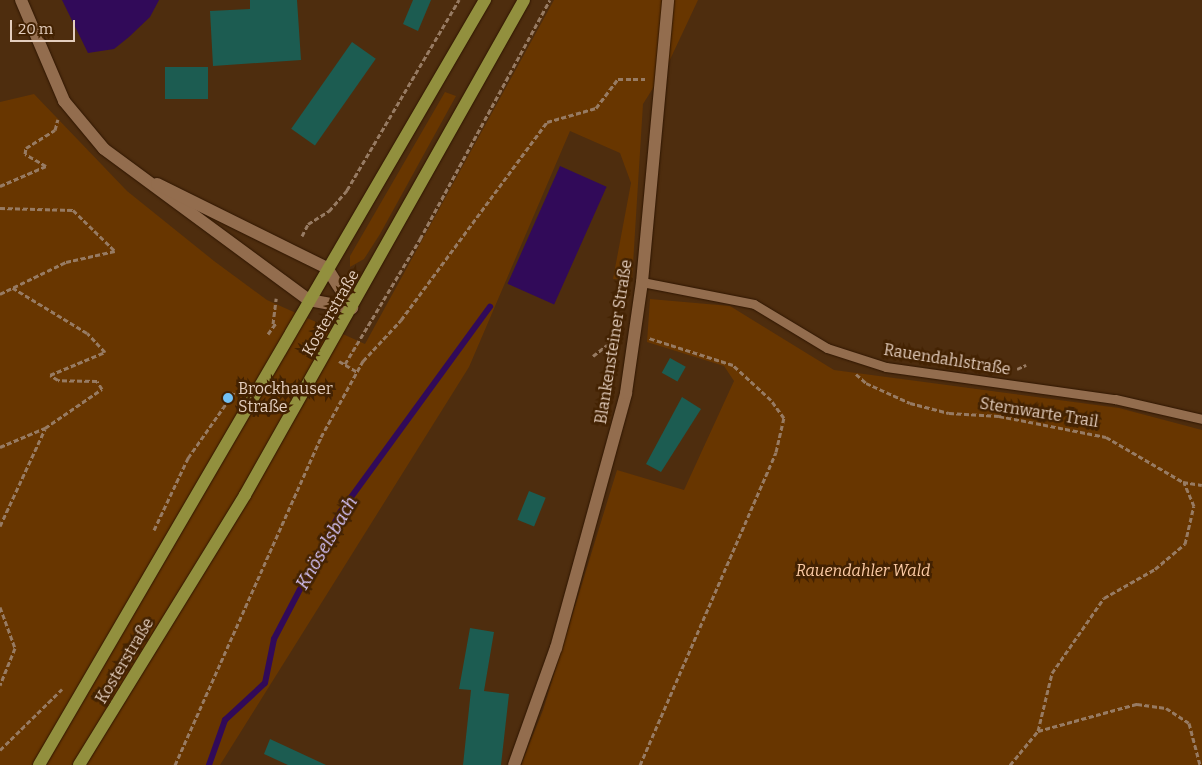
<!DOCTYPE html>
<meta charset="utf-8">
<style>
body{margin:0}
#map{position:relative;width:1202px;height:765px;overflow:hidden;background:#4e2d0e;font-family:Bitter,serif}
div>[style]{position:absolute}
.green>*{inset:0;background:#683600}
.water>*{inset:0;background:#310a59;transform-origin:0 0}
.stream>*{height:6px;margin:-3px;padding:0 3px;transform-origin:3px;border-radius:3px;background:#310a59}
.building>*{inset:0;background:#1c5c51;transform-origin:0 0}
.path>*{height:3px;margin-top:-1.5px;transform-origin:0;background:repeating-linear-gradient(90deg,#977b63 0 5px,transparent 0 7.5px)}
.roads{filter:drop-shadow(0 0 1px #2f1601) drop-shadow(0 0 1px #2f1601)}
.lane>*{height:9px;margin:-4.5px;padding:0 4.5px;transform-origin:4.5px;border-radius:4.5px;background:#936d4e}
.street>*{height:12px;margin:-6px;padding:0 6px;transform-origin:6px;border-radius:6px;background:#936d4e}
.primary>*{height:12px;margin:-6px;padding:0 6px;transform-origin:6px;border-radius:6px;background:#92903e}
.dots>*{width:14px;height:14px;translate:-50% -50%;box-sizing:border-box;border:2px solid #432202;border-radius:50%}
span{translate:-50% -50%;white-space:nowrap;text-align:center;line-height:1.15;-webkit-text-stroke:5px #432202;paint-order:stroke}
.street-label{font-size:16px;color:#e4cebe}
.poi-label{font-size:16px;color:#e4cebe}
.left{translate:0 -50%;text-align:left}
.park-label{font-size:16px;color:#fccba5;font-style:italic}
.water-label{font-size:18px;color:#d9c8fe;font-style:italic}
.scale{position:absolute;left:10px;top:20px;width:65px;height:22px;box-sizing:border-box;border:2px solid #e4cebe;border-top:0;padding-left:6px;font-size:15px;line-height:18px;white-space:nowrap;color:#e4cebe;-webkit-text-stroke:4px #432202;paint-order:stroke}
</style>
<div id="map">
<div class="green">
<i style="clip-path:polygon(554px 0,698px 0,667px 66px,643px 104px,632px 280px,613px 279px,631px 183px,620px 153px,570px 131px,469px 367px,220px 765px,0 765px,0 102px,34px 94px,127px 191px,214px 261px,267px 300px,365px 344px)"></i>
<i style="clip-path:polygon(445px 92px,456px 96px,380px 234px,364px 259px,350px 267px,350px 256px)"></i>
<i style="clip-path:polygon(650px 299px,730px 306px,834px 370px,1119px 408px,1202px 430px,1202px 765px,521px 765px,543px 710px,617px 470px,684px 490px,734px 381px,724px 366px,647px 342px)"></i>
</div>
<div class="water">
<i style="clip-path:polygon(62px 0,159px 0,150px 17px,129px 37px,114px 49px,88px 53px)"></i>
<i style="left:560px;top:166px;width:51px;height:129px;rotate:24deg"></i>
</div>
<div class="stream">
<i style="left:209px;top:765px;width:48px;rotate:-70.4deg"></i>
<i style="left:225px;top:720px;width:54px;rotate:-42.8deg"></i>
<i style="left:265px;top:683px;width:45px;rotate:-78.4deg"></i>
<i style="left:274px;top:639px;width:144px;rotate:-62.4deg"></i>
<i style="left:341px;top:511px;width:253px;rotate:-53.9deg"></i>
</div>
<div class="building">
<i style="clip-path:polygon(250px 0,297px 0,301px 60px,213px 66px,210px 11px,250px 9px)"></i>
<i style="clip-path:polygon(413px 0,431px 0,418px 31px,403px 24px)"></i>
<i style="left:352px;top:42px;width:29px;height:106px;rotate:35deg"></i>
<i style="left:165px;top:67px;width:43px;height:32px"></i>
<i style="left:670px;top:358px;width:18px;height:17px;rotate:29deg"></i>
<i style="clip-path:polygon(682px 397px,701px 409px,661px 472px,646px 464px)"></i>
<i style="left:529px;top:491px;width:18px;height:31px;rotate:22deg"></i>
<i style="clip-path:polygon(470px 628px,494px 632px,484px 691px,509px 694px,501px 765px,463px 765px,471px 690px,459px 689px)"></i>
<i style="clip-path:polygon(270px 739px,326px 765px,288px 765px,264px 754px)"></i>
</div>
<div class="path">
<i style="left:0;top:186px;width:50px;rotate:-23.5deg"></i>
<i style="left:46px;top:166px;width:24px;rotate:-150deg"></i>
<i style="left:25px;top:154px;width:6px;rotate:-81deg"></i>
<i style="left:26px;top:148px;width:34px;rotate:-32deg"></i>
<i style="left:55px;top:130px;width:11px;rotate:-75deg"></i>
<i style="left:0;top:208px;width:73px;rotate:1.6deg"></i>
<i style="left:73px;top:210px;width:59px;rotate:44.3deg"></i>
<i style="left:302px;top:236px;width:13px;rotate:-63deg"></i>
<i style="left:308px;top:224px;width:25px;rotate:-32deg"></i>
<i style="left:329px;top:211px;width:28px;rotate:-49deg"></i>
<i style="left:347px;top:190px;width:221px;rotate:-59.5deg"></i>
<i style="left:0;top:294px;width:73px;rotate:-25.9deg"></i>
<i style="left:66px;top:262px;width:50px;rotate:-12.7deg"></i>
<i style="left:273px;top:324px;width:26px;rotate:-83deg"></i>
<i style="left:268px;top:334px;width:14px;rotate:-54deg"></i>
<i style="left:593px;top:356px;width:18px;rotate:-38deg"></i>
<i style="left:607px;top:345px;width:8px;rotate:7deg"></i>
<i style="left:339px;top:361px;width:21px;rotate:31deg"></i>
<i style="left:345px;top:364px;width:146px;rotate:-59deg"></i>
<i style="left:420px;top:239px;width:272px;rotate:-61.5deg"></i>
<i style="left:1017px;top:369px;width:10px;rotate:-24deg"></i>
<i style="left:856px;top:374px;width:13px;rotate:42deg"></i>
<i style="left:866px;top:383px;width:48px;rotate:24.4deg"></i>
<i style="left:910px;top:403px;width:40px;rotate:14.4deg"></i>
<i style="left:949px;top:413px;width:50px;rotate:3.4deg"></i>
<i style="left:999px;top:416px;width:109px;rotate:11.1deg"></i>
<i style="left:1106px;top:437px;width:89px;rotate:30.3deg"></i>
<i style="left:1183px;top:482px;width:19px;rotate:9deg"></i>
<i style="left:0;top:447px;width:49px;rotate:-22.9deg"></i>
<i style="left:45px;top:428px;width:69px;rotate:-34.4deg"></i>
<i style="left:102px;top:389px;width:9px;rotate:-122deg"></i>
<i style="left:97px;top:381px;width:39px;rotate:-179deg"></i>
<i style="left:58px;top:380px;width:9px;rotate:-148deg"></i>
<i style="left:50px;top:375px;width:60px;rotate:-22.7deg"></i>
<i style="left:105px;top:352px;width:26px;rotate:-133deg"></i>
<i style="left:87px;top:333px;width:87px;rotate:-148.7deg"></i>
<i style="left:0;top:526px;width:107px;rotate:-65.1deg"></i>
<i style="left:154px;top:530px;width:80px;rotate:-64.7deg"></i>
<i style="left:188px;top:458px;width:82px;rotate:-55deg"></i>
<i style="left:0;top:607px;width:44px;rotate:69.9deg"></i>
<i style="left:15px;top:648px;width:40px;rotate:112deg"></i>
<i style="left:1038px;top:731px;width:103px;rotate:-15.3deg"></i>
<i style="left:1137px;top:704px;width:29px;rotate:8deg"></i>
<i style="left:1166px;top:708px;width:27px;rotate:33deg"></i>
<i style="left:1189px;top:723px;width:43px;rotate:75.3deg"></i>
<i style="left:0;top:750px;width:87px;rotate:-44.5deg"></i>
<i style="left:175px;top:765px;width:359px;rotate:-66deg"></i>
<i style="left:321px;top:437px;width:87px;rotate:-61.1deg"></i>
<i style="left:363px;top:361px;width:56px;rotate:-47.2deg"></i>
<i style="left:401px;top:320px;width:246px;rotate:-53.6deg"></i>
<i style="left:547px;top:122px;width:51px;rotate:-15.9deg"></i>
<i style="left:596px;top:108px;width:36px;rotate:-53deg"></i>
<i style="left:618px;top:79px;width:27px"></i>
<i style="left:640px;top:765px;width:341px;rotate:-66.5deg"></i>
<i style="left:776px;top:452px;width:35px;rotate:-77deg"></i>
<i style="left:784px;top:418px;width:22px;rotate:-126deg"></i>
<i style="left:771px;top:400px;width:52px;rotate:-137.4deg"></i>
<i style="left:733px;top:365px;width:88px;rotate:-162.2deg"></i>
<i style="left:1010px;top:765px;width:44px;rotate:-50.5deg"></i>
<i style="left:1038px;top:731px;width:60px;rotate:-76.4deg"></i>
<i style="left:1052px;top:673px;width:91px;rotate:-55.3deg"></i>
<i style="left:1104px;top:598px;width:59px;rotate:-29.6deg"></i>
<i style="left:1155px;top:569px;width:39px;rotate:-40deg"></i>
<i style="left:1185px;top:544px;width:39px;rotate:-77deg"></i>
<i style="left:1194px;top:506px;width:25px;rotate:-113deg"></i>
</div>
<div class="roads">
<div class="lane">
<i style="left:642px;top:282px;width:114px;rotate:11.1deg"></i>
<i style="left:754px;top:304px;width:85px;rotate:31.1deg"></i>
<i style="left:827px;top:348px;width:62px;rotate:17.9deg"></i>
<i style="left:886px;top:367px;width:231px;rotate:8deg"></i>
<i style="left:1115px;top:399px;width:89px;rotate:12.9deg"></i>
</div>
<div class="street">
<i style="left:21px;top:0;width:110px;rotate:66.9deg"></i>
<i style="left:64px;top:101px;width:62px;rotate:50.2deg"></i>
<i style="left:104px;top:149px;width:255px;rotate:36.4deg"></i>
<i style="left:309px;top:300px;width:44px;rotate:10.5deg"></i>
<i style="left:157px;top:184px;width:190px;rotate:26.3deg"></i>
<i style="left:327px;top:268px;width:47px;rotate:58deg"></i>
<i style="left:514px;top:765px;width:124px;rotate:-70.3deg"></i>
<i style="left:556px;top:648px;width:264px;rotate:-74.6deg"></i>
<i style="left:626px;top:393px;width:112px;rotate:-81.8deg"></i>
<i style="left:642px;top:282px;width:283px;rotate:-84.7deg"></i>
</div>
<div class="primary">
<i style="left:39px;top:765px;width:886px;rotate:-59.76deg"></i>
<i style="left:79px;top:765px;width:317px;rotate:-58.4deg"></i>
<i style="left:245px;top:495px;width:568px;rotate:-60.59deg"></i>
</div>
</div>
<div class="dots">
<i style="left:228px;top:398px;background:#72c1f5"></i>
</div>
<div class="street-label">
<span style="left:331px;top:313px;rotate:-60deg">Kosterstraße</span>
<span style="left:614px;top:342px;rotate:-81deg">Blankensteiner Straße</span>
<span style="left:947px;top:360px;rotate:9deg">Rauendahlstraße</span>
<span style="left:1039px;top:413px;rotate:9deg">Sternwarte Trail</span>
<span style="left:125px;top:661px;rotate:-59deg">Kosterstraße</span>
</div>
<div class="poi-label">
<span class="left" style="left:238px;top:398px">Brockhauser<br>Straße</span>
</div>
<div class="park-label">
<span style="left:863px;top:571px">Rauendahler Wald</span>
</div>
<div class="water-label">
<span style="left:327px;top:543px;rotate:-60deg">Knöselsbach</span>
</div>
<div class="scale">20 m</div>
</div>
